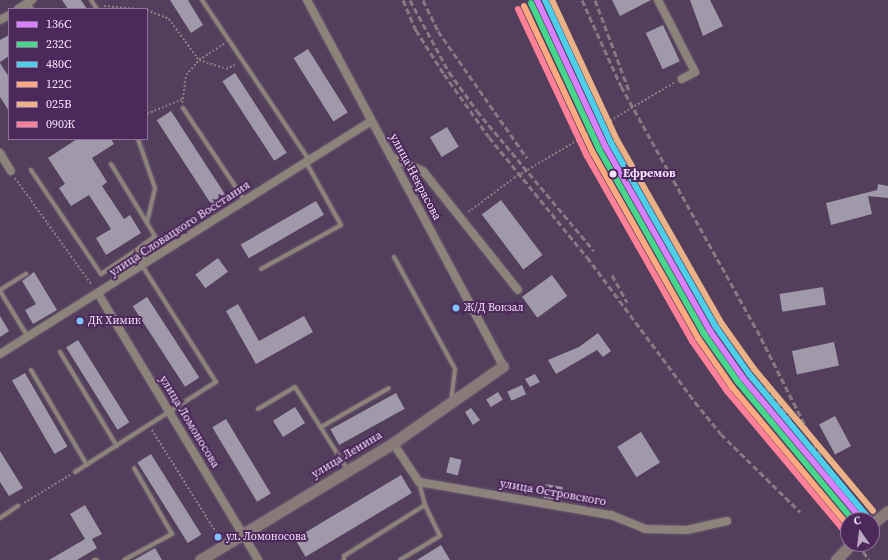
<!DOCTYPE html>
<meta charset="utf-8">
<style>
body{margin:0}
#map{position:relative;width:888px;height:560px;overflow:hidden;background:#533f5b;font-family:"Source Serif 4",serif}
div>[style]{position:absolute}
.building>*{inset:0;background:#9f99a9;transform-origin:0 0}
.path>*{height:1.5px;margin-top:-0.75px;transform-origin:0;background:repeating-linear-gradient(90deg,#897e80 0 2px,transparent 0 4px)}
.roads{filter:drop-shadow(0 0 1px #6c5c72) drop-shadow(0 0 1px #6c5c72)}
.lane>*{height:4px;margin:-2px;padding:0 2px;transform-origin:2px;border-radius:2px;background:#8e837b}
.street>*{height:8px;margin:-4px;padding:0 4px;transform-origin:4px;border-radius:4px;background:#8e837b}
.secondary>*{height:11px;margin:-5.5px;padding:0 5.5px;transform-origin:5.5px;border-radius:5.5px;background:#897a7a}
.rail>*{height:3px;margin-top:-1.5px;transform-origin:0;background:repeating-linear-gradient(90deg,#877a83 0 6px,transparent 0 9px)}
.path-bridge>*{height:1.5px;margin-top:-0.75px;transform-origin:0;background:repeating-linear-gradient(90deg,#897e80 0 2px,transparent 0 4px)}
.rail-1>*{height:6px;margin:-3px;padding:0 3px;transform-origin:3px;border-radius:3px;background:#d880ff}
.rail-2>*{height:6px;margin:-3px;padding:0 3px;transform-origin:3px;border-radius:3px;background:#46d78d}
.rail-3>*{height:6px;margin:-3px;padding:0 3px;transform-origin:3px;border-radius:3px;background:#4dcfeb}
.rail-4>*{height:6px;margin:-3px;padding:0 3px;transform-origin:3px;border-radius:3px;background:#ffa980}
.rail-5>*{height:6px;margin:-3px;padding:0 3px;transform-origin:3px;border-radius:3px;background:#ebb288}
.rail-6>*{height:6px;margin:-3px;padding:0 3px;transform-origin:3px;border-radius:3px;background:#ff8098}
.dots>*{width:11px;height:11px;translate:-50% -50%;box-sizing:border-box;border:2px solid #4d285b;border-radius:50%}
span{translate:-50% -50%;white-space:nowrap;text-align:center;line-height:1.15;-webkit-text-stroke:4px #4d285b;paint-order:stroke}
.bus-label{font-size:11px;color:#f4e3fc}
.left{translate:0 -50%;text-align:left}
.stop-label{font-size:12px;color:#f4e3fc;font-weight:700}
.street-label{font-size:12px;color:#f4e3fc}
.legend{position:absolute;left:8px;top:8px;width:140px;height:132px;box-sizing:border-box;background:#4d285b;border:1px solid #90739b;margin:0;padding:5px 7px;list-style:none;font-size:12px;color:#f4e3fc}
.legend li{display:flex;align-items:center;gap:8px;height:20px}
.legend b{width:20px;border:1px solid #90739b}
.north{position:absolute;left:840px;top:512px;width:40px;height:40px;box-sizing:border-box;background:#4d285b;border:1px solid #90739b;border-radius:50%;rotate:346deg;font-size:11px;font-weight:700;line-height:16px;text-align:center;color:#f4e3fc}
.north::after{content:'';display:block;margin:auto;width:14px;height:18px;background:#bcaac4;clip-path:polygon(50% 0,100% 100%,50% 72%,0 100%)}
</style>
<div id="map">
<div class="building">
<i style="clip-path:polygon(62px 0,81px 0,87px 9px,68px 9px)"></i>
<i style="clip-path:polygon(170px 0,188px 0,203px 25px,191px 33px)"></i>
<i style="clip-path:polygon(612px 0,651px 0,620px 16px)"></i>
<i style="clip-path:polygon(690px 0,710px 0,723px 26px,703px 36px)"></i>
<i style="left:663px;top:25px;width:40px;height:19px;rotate:65deg"></i>
<i style="clip-path:polygon(9px 35px,9px 56px,0 62px,0 40px)"></i>
<i style="left:308px;top:49px;width:75px;height:17px;rotate:58deg"></i>
<i style="clip-path:polygon(0 63px,9px 77px,9px 111px,0 97px)"></i>
<i style="left:235px;top:73px;width:95px;height:15px;rotate:57deg"></i>
<i style="left:171px;top:111px;width:106px;height:17px;rotate:57deg"></i>
<i style="left:447px;top:127px;width:23px;height:20px;rotate:59deg"></i>
<i style="clip-path:polygon(77px 139px,111px 139px,114px 144px,92px 158px,107px 182px,102px 186px,124px 219px,130px 215px,141px 233px,106px 255px,96px 238px,111px 229px,89px 195px,71px 206px,59px 188px,65px 184px,48px 158px)"></i>
<i style="clip-path:polygon(878px 184px,888px 186px,888px 198px,868px 196px,872px 214px,831px 225px,826px 203px,877px 190px)"></i>
<i style="left:501px;top:200px;width:69px;height:24px;rotate:53deg"></i>
<i style="left:316px;top:201px;width:16px;height:87px;rotate:60deg"></i>
<i style="left:218px;top:258px;width:17px;height:28px;rotate:54deg"></i>
<i style="clip-path:polygon(34px 272px,57px 310px,33px 324px,25px 310px,36px 304px,22px 281px)"></i>
<i style="left:552px;top:275px;width:26px;height:37px;rotate:54deg"></i>
<i style="left:823px;top:287px;width:18px;height:44px;rotate:81deg"></i>
<i style="left:147px;top:297px;width:96px;height:17px;rotate:57deg"></i>
<i style="clip-path:polygon(238px 304px,259px 341px,304px 316px,313px 332px,256px 364px,226px 311px)"></i>
<i style="clip-path:polygon(0 316px,9px 331px,0 337px)"></i>
<i style="clip-path:polygon(598px 333px,611px 351px,603px 357px,597px 350px,556px 374px,548px 360px,579px 347px)"></i>
<i style="left:78px;top:340px;width:97px;height:14px;rotate:58deg"></i>
<i style="left:834px;top:342px;width:24px;height:43px;rotate:78deg"></i>
<i style="left:25px;top:373px;width:85px;height:15px;rotate:60deg"></i>
<i style="clip-path:polygon(535px 374px,540px 382px,530px 387px,525px 379px)"></i>
<i style="left:522px;top:385px;width:10px;height:16px;rotate:66deg"></i>
<i style="left:498px;top:392px;width:9px;height:14px;rotate:58deg"></i>
<i style="left:396px;top:393px;width:18px;height:75px;rotate:61deg"></i>
<i style="left:295px;top:407px;width:19px;height:26px;rotate:58deg"></i>
<i style="clip-path:polygon(471px 408px,480px 420px,473px 425px,465px 412px)"></i>
<i style="left:835px;top:416px;width:34px;height:18px;rotate:62deg"></i>
<i style="left:226px;top:419px;width:87px;height:16px;rotate:59deg"></i>
<i style="left:641px;top:432px;width:36px;height:28px;rotate:58deg"></i>
<i style="clip-path:polygon(0 451px,23px 488px,9px 496px,0 482px)"></i>
<i style="left:151px;top:454px;width:95px;height:16px;rotate:58deg"></i>
<i style="left:450px;top:457px;width:12px;height:16px;rotate:14deg"></i>
<i style="left:401px;top:475px;width:21px;height:124px;rotate:59deg"></i>
<i style="left:546px;top:484px;width:17px;height:14px;rotate:10deg"></i>
<i style="clip-path:polygon(85px 505px,102px 534px,92px 539px,97px 548px,77px 560px,49px 560px,85px 539px,70px 514px)"></i>
<i style="clip-path:polygon(441px 545px,450px 560px,417px 560px)"></i>
<i style="clip-path:polygon(155px 548px,162px 560px,134px 560px)"></i>
</div>
<div class="path">
<i style="left:104px;top:6px;width:37px;rotate:5deg"></i>
<i style="left:147px;top:10px;width:24px;rotate:22deg"></i>
<i style="left:169px;top:19px;width:51px;rotate:53.8deg"></i>
<i style="left:199px;top:60px;width:28px;rotate:18deg"></i>
<i style="left:226px;top:69px;width:12px;rotate:-24deg"></i>
<i style="left:648px;top:98px;width:30px;rotate:-30deg"></i>
<i style="left:182px;top:103px;width:28px;rotate:-82deg"></i>
<i style="left:186px;top:75px;width:20px;rotate:-49deg"></i>
<i style="left:199px;top:60px;width:30px;rotate:-33deg"></i>
<i style="left:147px;top:114px;width:38px;rotate:-23deg"></i>
<i style="left:602px;top:125px;width:42px;rotate:62.8deg"></i>
<i style="left:590px;top:133px;width:38px;rotate:62deg"></i>
<i style="left:15px;top:178px;width:132px;rotate:54.3deg"></i>
<i style="left:468px;top:212px;width:57px;rotate:-36.5deg"></i>
<i style="left:152px;top:430px;width:126px;rotate:57.9deg"></i>
<i style="left:24px;top:503px;width:54px;rotate:-31.3deg"></i>
</div>
<div class="roads">
<div class="lane">
<i style="left:91px;top:0;width:11px;rotate:56deg"></i>
<i style="left:202px;top:0;width:192px;rotate:56.2deg"></i>
<i style="left:28px;top:3px;width:7px;rotate:56deg"></i>
<i style="left:183px;top:108px;width:112px;rotate:56.3deg"></i>
<i style="left:138px;top:139px;width:52px;rotate:70.9deg"></i>
<i style="left:155px;top:188px;width:36px;rotate:103deg"></i>
<i style="left:111px;top:164px;width:84px;rotate:58.6deg"></i>
<i style="left:155px;top:236px;width:21px;rotate:143deg"></i>
<i style="left:31px;top:170px;width:125px;rotate:56.1deg"></i>
<i style="left:101px;top:274px;width:45px;rotate:-34deg"></i>
<i style="left:138px;top:249px;width:15px;rotate:58deg"></i>
<i style="left:394px;top:257px;width:128px;rotate:61.4deg"></i>
<i style="left:455px;top:369px;width:31px;rotate:97deg"></i>
<i style="left:261px;top:269px;width:91px;rotate:-28.8deg"></i>
<i style="left:341px;top:225px;width:72px;rotate:-119.1deg"></i>
<i style="left:0;top:290px;width:31px;rotate:-32deg"></i>
<i style="left:0;top:291px;width:54px;rotate:58.7deg"></i>
<i style="left:60px;top:352px;width:110px;rotate:58.8deg"></i>
<i style="left:31px;top:370px;width:110px;rotate:59.5deg"></i>
<i style="left:258px;top:409px;width:43px;rotate:-30.7deg"></i>
<i style="left:295px;top:387px;width:97px;rotate:57.6deg"></i>
<i style="left:321px;top:427px;width:78px;rotate:-29.8deg"></i>
<i style="left:75px;top:472px;width:167px;rotate:-32.6deg"></i>
<i style="left:216px;top:382px;width:136px;rotate:-122.4deg"></i>
<i style="left:0;top:518px;width:22px;rotate:-34deg"></i>
<i style="left:94px;top:560px;width:3px"></i>
<i style="left:124px;top:560px;width:55px;rotate:-28.4deg"></i>
<i style="left:172px;top:534px;width:76px;rotate:-119.9deg"></i>
<i style="left:344px;top:560px;width:4px;rotate:-90deg"></i>
<i style="left:344px;top:556px;width:96px;rotate:-32.2deg"></i>
<i style="left:425px;top:505px;width:24px;rotate:-105deg"></i>
<i style="left:400px;top:560px;width:47px;rotate:-31deg"></i>
<i style="left:440px;top:536px;width:34px;rotate:-116deg"></i>
</div>
<div class="street">
<i style="left:307px;top:0;width:415px;rotate:61.8deg"></i>
<i style="left:658px;top:0;width:81px;rotate:62.8deg"></i>
<i style="left:695px;top:72px;width:15px;rotate:152deg"></i>
<i style="left:18px;top:9px;width:17px;rotate:-33deg"></i>
<i style="left:0;top:20px;width:10px;rotate:-29deg"></i>
<i style="left:0;top:153px;width:21px;rotate:59deg"></i>
<i style="left:391px;top:157px;width:35px;rotate:24deg"></i>
<i style="left:423px;top:171px;width:152px;rotate:51.4deg"></i>
<i style="left:99px;top:295px;width:309px;rotate:59deg"></i>
<i style="left:0;top:354px;width:438px;rotate:-32.1deg"></i>
<i style="left:393px;top:443px;width:47px;rotate:56.3deg"></i>
<i style="left:419px;top:482px;width:195px;rotate:9.8deg"></i>
<i style="left:611px;top:515px;width:37px;rotate:22deg"></i>
<i style="left:645px;top:529px;width:42px;rotate:1.4deg"></i>
<i style="left:687px;top:530px;width:41px;rotate:-12.7deg"></i>
</div>
<div class="secondary">
<i style="left:872px;top:524px;width:21px;rotate:-39deg"></i>
<i style="left:200px;top:560px;width:226px;rotate:-31.2deg"></i>
<i style="left:393px;top:443px;width:134px;rotate:-35deg"></i>
<i style="left:836px;top:560px;width:22px;rotate:-47deg"></i>
</div>
</div>
<div class="rail">
<i style="left:403px;top:0;width:33px;rotate:67deg"></i>
<i style="left:416px;top:30px;width:52px;rotate:57.5deg"></i>
<i style="left:444px;top:74px;width:77px;rotate:54.5deg"></i>
<i style="left:489px;top:137px;width:155px;rotate:50.8deg"></i>
<i style="left:587px;top:257px;width:181px;rotate:53.3deg"></i>
<i style="left:695px;top:402px;width:41px;rotate:50.9deg"></i>
<i style="left:721px;top:434px;width:111px;rotate:44.6deg"></i>
<i style="left:410px;top:0;width:82px;rotate:61.6deg"></i>
<i style="left:449px;top:72px;width:48px;rotate:54.3deg"></i>
<i style="left:477px;top:111px;width:182px;rotate:50.1deg"></i>
<i style="left:423px;top:0;width:34px;rotate:64deg"></i>
<i style="left:438px;top:31px;width:155px;rotate:55deg"></i>
<i style="left:582px;top:0;width:94px;rotate:65.6deg"></i>
<i style="left:621px;top:86px;width:279px;rotate:60.9deg"></i>
<i style="left:757px;top:330px;width:167px;rotate:63.3deg"></i>
<i style="left:595px;top:0;width:99px;rotate:69.4deg"></i>
<i style="left:612px;top:275px;width:31px;rotate:61deg"></i>
<i style="left:761px;top:379px;width:85px;rotate:54.6deg"></i>
<i style="left:778px;top:451px;width:107px;rotate:49.2deg"></i>
<i style="left:830px;top:476px;width:39px;rotate:54deg"></i>
<i style="left:858px;top:544px;width:19px;rotate:55deg"></i>
</div>
<div class="path-bridge">
<i style="left:514px;top:178px;width:156px;rotate:-30.8deg"></i>
</div>
<div class="rail-1">
<i style="left:537px;top:0;width:161px;rotate:65deg"></i>
<i style="left:605px;top:146px;width:213px;rotate:60.4deg"></i>
<i style="left:710px;top:331px;width:57px;rotate:54.9deg"></i>
<i style="left:743px;top:378px;width:185px;rotate:50deg"></i>
</div>
<div class="rail-2">
<i style="left:531px;top:3px;width:161px;rotate:65deg"></i>
<i style="left:599px;top:149px;width:213px;rotate:60.4deg"></i>
<i style="left:704px;top:334px;width:59px;rotate:54.7deg"></i>
<i style="left:738px;top:382px;width:180px;rotate:50.2deg"></i>
</div>
<div class="rail-3">
<i style="left:545px;top:0;width:157px;rotate:65.2deg"></i>
<i style="left:611px;top:143px;width:212px;rotate:60.3deg"></i>
<i style="left:716px;top:327px;width:57px;rotate:54.9deg"></i>
<i style="left:749px;top:374px;width:185px;rotate:50.3deg"></i>
</div>
<div class="rail-4">
<i style="left:524px;top:6px;width:162px;rotate:64.9deg"></i>
<i style="left:593px;top:153px;width:213px;rotate:60.4deg"></i>
<i style="left:698px;top:338px;width:60px;rotate:55.2deg"></i>
<i style="left:732px;top:387px;width:180px;rotate:50deg"></i>
</div>
<div class="rail-5">
<i style="left:552px;top:0;width:154px;rotate:65.1deg"></i>
<i style="left:617px;top:140px;width:212px;rotate:60.3deg"></i>
<i style="left:722px;top:324px;width:55px;rotate:54.6deg"></i>
<i style="left:754px;top:369px;width:185px;rotate:50deg"></i>
</div>
<div class="rail-6">
<i style="left:518px;top:9px;width:162px;rotate:64.9deg"></i>
<i style="left:587px;top:156px;width:213px;rotate:60.4deg"></i>
<i style="left:692px;top:341px;width:61px;rotate:55deg"></i>
<i style="left:727px;top:391px;width:185px;rotate:50deg"></i>
</div>
<div class="dots">
<i style="left:613px;top:174px;background:#f4e3fc"></i>
<i style="left:456px;top:308px;background:#80c4ff"></i>
<i style="left:80px;top:321px;background:#80c4ff"></i>
<i style="left:218px;top:537px;background:#80c4ff"></i>
</div>
<div class="bus-label">
<span class="left" style="left:464px;top:308px">Ж/Д Вокзал</span>
<span class="left" style="left:88px;top:321px">ДК Химик</span>
<span class="left" style="left:226px;top:537px">ул. Ломоносова</span>
</div>
<div class="stop-label">
<span class="left" style="left:623px;top:174px">Ефремов</span>
</div>
<div class="street-label">
<span style="left:415px;top:177px;rotate:62deg">улица Некрасова</span>
<span style="left:180px;top:229px;rotate:-33deg">улица Словацкого Восстания</span>
<span style="left:189px;top:422px;rotate:59deg">улица Ломоносова</span>
<span style="left:347px;top:455px;rotate:-31deg">улица Ленина</span>
<span style="left:553px;top:493px;rotate:10deg">улица Островского</span>
</div>
<ul class="legend">
<li><b style="height:5px;background:#d880ff"></b>136С</li>
<li><b style="height:5px;background:#46d78d"></b>232C</li>
<li><b style="height:5px;background:#4dcfeb"></b>480С</li>
<li><b style="height:5px;background:#ffa980"></b>122С</li>
<li><b style="height:5px;background:#ebb288"></b>025В</li>
<li><b style="height:5px;background:#ff8098"></b>090Ж</li>
</ul>
<div class="north">С</div>
</div>
